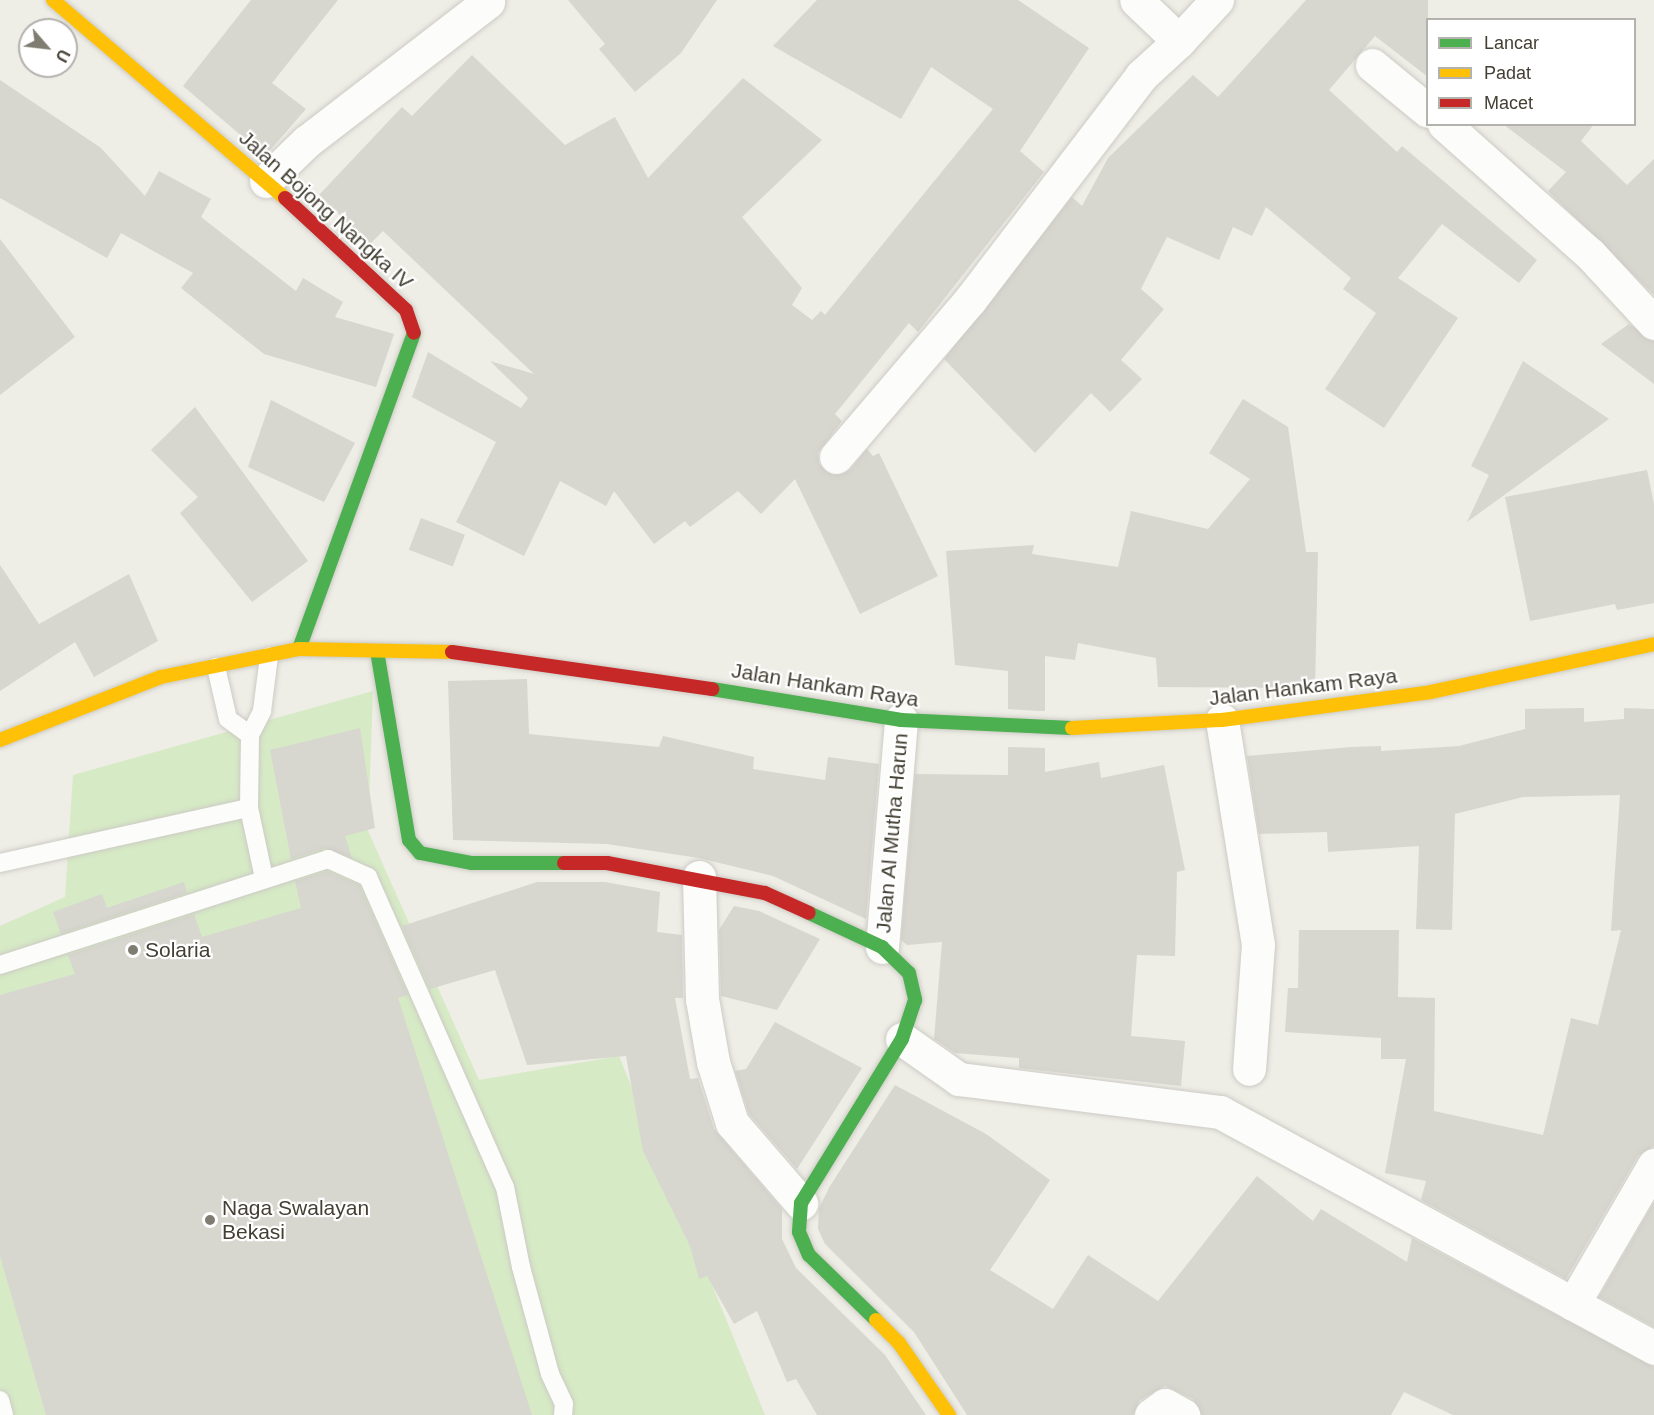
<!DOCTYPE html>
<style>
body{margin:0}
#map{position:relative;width:1654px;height:1415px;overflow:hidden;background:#eeede6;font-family:Helvetica,sans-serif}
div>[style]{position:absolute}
.green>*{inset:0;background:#d6eac5}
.building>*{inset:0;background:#d7d6cf;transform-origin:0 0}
.roads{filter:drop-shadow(0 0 2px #cccbc4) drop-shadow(0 0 2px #cccbc4)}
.lane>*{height:18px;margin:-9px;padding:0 9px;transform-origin:9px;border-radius:9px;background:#fcfcfb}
.street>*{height:33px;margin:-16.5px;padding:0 16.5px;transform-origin:16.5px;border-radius:16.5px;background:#fcfcfb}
.fast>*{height:14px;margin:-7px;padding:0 7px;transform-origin:7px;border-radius:7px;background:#4caf50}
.slow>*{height:14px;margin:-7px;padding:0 7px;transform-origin:7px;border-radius:7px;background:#ffc107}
.jam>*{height:14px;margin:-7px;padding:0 7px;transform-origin:7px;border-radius:7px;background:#c62828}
.dots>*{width:16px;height:16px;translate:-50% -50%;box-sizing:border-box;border:3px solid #fff;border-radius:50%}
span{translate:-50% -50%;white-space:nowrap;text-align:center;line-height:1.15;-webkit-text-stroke:4.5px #fff;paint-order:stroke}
.street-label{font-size:21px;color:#433f33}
.poi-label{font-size:21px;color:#433f33}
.left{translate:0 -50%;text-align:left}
.legend{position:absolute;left:1426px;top:18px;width:210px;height:108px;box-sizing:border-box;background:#fff;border:2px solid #b4b2ad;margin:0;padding:8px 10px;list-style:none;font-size:18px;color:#433f33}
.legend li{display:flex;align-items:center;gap:12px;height:30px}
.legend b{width:30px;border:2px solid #b4b2ad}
.north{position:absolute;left:18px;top:18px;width:60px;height:60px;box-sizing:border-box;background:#fff;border:2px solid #b4b2ad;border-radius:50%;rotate:118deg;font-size:16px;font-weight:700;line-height:24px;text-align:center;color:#433f33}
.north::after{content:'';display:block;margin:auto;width:21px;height:27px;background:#7f7c72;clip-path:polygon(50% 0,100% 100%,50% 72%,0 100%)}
</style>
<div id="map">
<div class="green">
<i style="clip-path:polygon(373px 691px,368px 831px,479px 1080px,619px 1056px,765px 1415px,0 1415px,0 926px,65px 897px,73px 775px)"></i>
</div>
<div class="building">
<i style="clip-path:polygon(251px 0,338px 0,272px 83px,306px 109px,265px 156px,183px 86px)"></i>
<i style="clip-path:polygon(568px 0,717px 0,681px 53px,635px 92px,599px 49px,605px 44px)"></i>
<i style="clip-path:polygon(817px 0,1018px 0,1089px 48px,1020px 151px,1044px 172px,918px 332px,909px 323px,835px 414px,842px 421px,818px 453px,819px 464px,833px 475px,850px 470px,867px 449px,873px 456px,879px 453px,938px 576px,860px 614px,795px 479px,761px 514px,738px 491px,690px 527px,685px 521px,654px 544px,614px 491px,606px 506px,560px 481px,524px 556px,456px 522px,496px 442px,412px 397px,428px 352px,521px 408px,528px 398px,490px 361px,534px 374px,383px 231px,370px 244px,319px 195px,402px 107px,412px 116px,472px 55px,565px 145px,615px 117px,648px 178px,743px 78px,822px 140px,742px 217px,802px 288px,792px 305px,812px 320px,821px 311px,825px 315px,993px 109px,931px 67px,901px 119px,773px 46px)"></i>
<i style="clip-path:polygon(1306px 0,1428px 0,1428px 77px,1375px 36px,1329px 90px,1397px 152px,1402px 146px,1537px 260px,1519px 283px,1442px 224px,1398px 278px,1458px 318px,1384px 428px,1325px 389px,1376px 313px,1343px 289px,1351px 278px,1266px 207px,1252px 236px,1233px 227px,1219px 260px,1167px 237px,1141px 289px,1164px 309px,1121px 360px,1142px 379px,1110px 412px,1091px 393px,1035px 453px,944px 359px,1072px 197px,1082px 206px,1108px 158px,1193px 75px,1218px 97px)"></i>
<i style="clip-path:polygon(0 80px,101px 148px,145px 196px,159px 171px,211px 199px,201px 217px,296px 291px,303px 278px,343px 302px,335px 317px,394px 334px,376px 387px,264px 354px,181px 288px,193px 273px,121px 233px,107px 258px,0 198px)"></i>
<i style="clip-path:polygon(1503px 124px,1594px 124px,1581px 141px,1627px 185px,1654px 159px,1654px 295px,1548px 191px,1566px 172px)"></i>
<i style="clip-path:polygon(0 239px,75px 337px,0 395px)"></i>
<i style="clip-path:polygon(1629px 324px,1654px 341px,1654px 384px,1601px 344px)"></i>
<i style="clip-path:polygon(1523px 361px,1609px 419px,1467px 522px,1489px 475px,1471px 466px)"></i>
<i style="clip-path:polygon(1243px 399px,1288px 427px,1306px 552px,1318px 552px,1315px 688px,1158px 687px,1156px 658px,1078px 643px,1075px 660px,1045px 656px,1045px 711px,1039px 711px,1008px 709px,1008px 671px,955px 665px,946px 551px,1034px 545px,1032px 554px,1118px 567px,1131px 511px,1208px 529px,1250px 479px,1209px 453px)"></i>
<i style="clip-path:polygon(271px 400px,355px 443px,324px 502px,248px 467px)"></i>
<i style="clip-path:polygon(195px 407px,308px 561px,252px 602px,180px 513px,198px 497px,151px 450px)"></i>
<i style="clip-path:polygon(1647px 470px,1654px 504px,1654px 603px,1617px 610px,1615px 604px,1530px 621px,1505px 497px)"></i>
<i style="left:421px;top:518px;width:47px;height:34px;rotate:21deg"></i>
<i style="clip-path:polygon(0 565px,39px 624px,129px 574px,158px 641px,94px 677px,75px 642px,0 691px)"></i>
<i style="clip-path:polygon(527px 679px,529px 734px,659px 747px,663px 736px,754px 757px,753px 769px,825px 780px,828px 757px,879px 764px,866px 919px,773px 876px,699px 858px,607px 844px,453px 840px,448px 681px)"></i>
<i style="clip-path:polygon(1584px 708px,1584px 722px,1624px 719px,1624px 708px,1654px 709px,1654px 1146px,1638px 1156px,1566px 1279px,1421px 1200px,1426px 1181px,1385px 1173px,1406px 1059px,1381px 1059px,1381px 1038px,1285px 1032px,1288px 988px,1298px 988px,1299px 930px,1399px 930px,1398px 997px,1435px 998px,1434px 1111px,1543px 1135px,1571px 1018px,1598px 1025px,1621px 930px,1611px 931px,1620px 795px,1523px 797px,1455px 814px,1452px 930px,1416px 929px,1419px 846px,1328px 852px,1327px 832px,1259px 834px,1247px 756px,1352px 747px,1381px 746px,1381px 751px,1459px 746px,1525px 729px,1525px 709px)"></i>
<i style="clip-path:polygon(360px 728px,375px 828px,345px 836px,352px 858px,325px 848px,291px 859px,270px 750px)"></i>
<i style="clip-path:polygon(1008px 747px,1045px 748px,1045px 772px,1099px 762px,1101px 778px,1164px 765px,1185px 870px,1177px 872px,1175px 956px,1137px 955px,1131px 1036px,1185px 1041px,1181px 1086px,1019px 1068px,1019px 1058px,955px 1053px,934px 1039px,942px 942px,907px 945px,901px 940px,915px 774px,1008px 775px)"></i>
<i style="clip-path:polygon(327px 871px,359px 885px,408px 995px,398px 998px,532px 1415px,46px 1415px,0 1256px,0 995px,75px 974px,68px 955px,194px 914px,202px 937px,301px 908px,295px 881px)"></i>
<i style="clip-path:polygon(184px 882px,187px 893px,61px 934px,53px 912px,102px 894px,107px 908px)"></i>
<i style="clip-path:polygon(537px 882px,605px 882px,660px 892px,657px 932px,682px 935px,683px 998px,675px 998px,690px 1079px,698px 1078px,714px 1129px,782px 1209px,782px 1239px,796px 1268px,885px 1355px,926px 1415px,817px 1415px,796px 1379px,787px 1382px,757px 1311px,734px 1324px,707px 1276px,699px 1279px,690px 1246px,643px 1151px,626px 1056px,527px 1065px,495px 970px,430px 989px,402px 926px)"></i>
<i style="clip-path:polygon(734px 906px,759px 911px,820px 939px,777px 1010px,721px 996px,719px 930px)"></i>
<i style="clip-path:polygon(775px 1022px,862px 1068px,797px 1169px,749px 1114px,735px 1071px,746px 1069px)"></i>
<i style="clip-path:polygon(895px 1085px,986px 1134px,1050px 1180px,990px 1270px,1053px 1309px,1088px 1255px,1158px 1301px,1257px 1176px,1313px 1221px,1321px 1209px,1407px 1262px,1412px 1238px,1654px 1367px,1654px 1415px,1453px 1415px,1404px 1392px,1391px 1415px,1202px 1415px,1193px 1399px,1165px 1386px,1140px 1400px,1133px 1415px,967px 1415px,914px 1332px,825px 1244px,818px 1229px,819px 1208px,830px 1186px)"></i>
<i style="clip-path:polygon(1654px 1202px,1654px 1327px,1599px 1297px)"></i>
</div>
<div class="roads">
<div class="lane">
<i style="left:216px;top:667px;width:53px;rotate:77deg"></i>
<i style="left:228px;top:719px;width:27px;rotate:36deg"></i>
<i style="left:0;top:863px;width:255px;rotate:-12.5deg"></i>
<i style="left:264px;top:878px;width:72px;rotate:-102.1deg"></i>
<i style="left:249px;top:808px;width:73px;rotate:-89.2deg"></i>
<i style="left:250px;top:735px;width:27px;rotate:-63deg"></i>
<i style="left:262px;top:711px;width:55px;rotate:-82.7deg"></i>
<i style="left:0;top:965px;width:345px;rotate:-17.9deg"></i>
<i style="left:328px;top:859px;width:44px;rotate:24.2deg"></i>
<i style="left:368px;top:877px;width:339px;rotate:66.2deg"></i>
<i style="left:505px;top:1187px;width:82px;rotate:78.7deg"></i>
<i style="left:521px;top:1267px;width:111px;rotate:74.8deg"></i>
<i style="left:550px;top:1374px;width:33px;rotate:65deg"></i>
<i style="left:564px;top:1404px;width:11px;rotate:95deg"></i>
<i style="left:0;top:1400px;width:16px;rotate:75deg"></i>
</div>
<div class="street">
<i style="left:1179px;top:41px;width:56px;rotate:-47.2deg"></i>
<i style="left:1372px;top:65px;width:72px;rotate:39.4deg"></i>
<i style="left:1444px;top:124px;width:195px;rotate:41.7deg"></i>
<i style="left:1590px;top:254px;width:94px;rotate:47.2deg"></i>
<i style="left:266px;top:181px;width:56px;rotate:-44.3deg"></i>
<i style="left:306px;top:142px;width:230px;rotate:-37.6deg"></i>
<i style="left:836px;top:457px;width:206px;rotate:-49.5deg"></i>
<i style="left:970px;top:300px;width:282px;rotate:-52.6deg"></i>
<i style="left:1141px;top:76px;width:52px;rotate:-42.6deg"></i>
<i style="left:1179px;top:41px;width:59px;rotate:-136.4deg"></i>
<i style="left:1222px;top:720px;width:227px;rotate:80.9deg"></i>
<i style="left:1258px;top:944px;width:125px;rotate:94.1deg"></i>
<i style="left:699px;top:877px;width:122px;rotate:88.6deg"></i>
<i style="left:702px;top:999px;width:64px;rotate:80.1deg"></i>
<i style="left:713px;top:1062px;width:64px;rotate:72.7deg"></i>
<i style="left:732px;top:1123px;width:106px;rotate:49.2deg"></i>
<i style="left:882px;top:947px;width:228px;rotate:-85.2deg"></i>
<i style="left:902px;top:1039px;width:70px;rotate:35.1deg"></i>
<i style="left:959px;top:1079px;width:263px;rotate:7.2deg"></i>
<i style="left:1220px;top:1112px;width:494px;rotate:28.5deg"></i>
<i style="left:1573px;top:1304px;width:161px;rotate:-59.8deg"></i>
<i style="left:1151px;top:1415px;width:17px;rotate:-36deg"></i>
<i style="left:1165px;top:1405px;width:21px;rotate:29deg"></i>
</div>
<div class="fast">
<i style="left:299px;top:649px;width:336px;rotate:-70deg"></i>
<i style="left:377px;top:651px;width:192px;rotate:80.4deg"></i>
<i style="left:409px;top:840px;width:17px;rotate:50deg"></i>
<i style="left:420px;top:853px;width:53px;rotate:10.9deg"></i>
<i style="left:472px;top:863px;width:92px"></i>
<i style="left:712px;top:689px;width:192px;rotate:9.3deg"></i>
<i style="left:901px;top:720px;width:171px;rotate:2.7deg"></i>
<i style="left:809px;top:913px;width:81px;rotate:25deg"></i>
<i style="left:882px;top:947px;width:37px;rotate:44deg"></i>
<i style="left:909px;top:973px;width:28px;rotate:77deg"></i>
<i style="left:915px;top:1000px;width:41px;rotate:108.4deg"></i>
<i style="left:902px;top:1039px;width:193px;rotate:121.6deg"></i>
<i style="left:801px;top:1203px;width:29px;rotate:94deg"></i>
<i style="left:799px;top:1232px;width:25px;rotate:67deg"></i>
<i style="left:809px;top:1255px;width:93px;rotate:44.1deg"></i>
</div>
<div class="slow">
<i style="left:53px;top:0;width:305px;rotate:40.5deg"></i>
<i style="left:1072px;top:728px;width:150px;rotate:-3.1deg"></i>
<i style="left:1222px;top:720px;width:211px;rotate:-7.6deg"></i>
<i style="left:1431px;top:692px;width:228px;rotate:-12.1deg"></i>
<i style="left:0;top:740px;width:173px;rotate:-21.4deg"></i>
<i style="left:161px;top:677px;width:141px;rotate:-11.5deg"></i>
<i style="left:299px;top:649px;width:153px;rotate:1.1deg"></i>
<i style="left:876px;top:1320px;width:33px;rotate:45deg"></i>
<i style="left:899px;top:1343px;width:88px;rotate:55.2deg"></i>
</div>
<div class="jam">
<i style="left:285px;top:198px;width:165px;rotate:42.8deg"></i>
<i style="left:406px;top:310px;width:24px;rotate:71deg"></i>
<i style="left:452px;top:652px;width:263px;rotate:8.1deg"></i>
<i style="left:564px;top:863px;width:43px"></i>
<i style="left:607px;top:863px;width:161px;rotate:10.8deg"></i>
<i style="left:765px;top:893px;width:48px;rotate:24.4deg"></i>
</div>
</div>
<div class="dots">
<i style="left:133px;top:950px;background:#7f7c72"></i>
<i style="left:210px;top:1220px;background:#7f7c72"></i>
</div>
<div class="street-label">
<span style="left:326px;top:210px;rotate:42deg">Jalan Bojong Nangka IV</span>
<span style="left:825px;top:685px;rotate:9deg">Jalan Hankam Raya</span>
<span style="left:1303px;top:687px;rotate:-7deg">Jalan Hankam Raya</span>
<span style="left:892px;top:833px;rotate:-85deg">Jalan Al Mutha Harun</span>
</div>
<div class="poi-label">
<span class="left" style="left:145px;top:950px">Solaria</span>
<span class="left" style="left:222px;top:1220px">Naga Swalayan<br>Bekasi</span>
</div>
<ul class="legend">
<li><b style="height:8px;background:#4caf50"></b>Lancar</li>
<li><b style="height:8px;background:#ffc107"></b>Padat</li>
<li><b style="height:8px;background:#c62828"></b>Macet</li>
</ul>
<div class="north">U</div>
</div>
